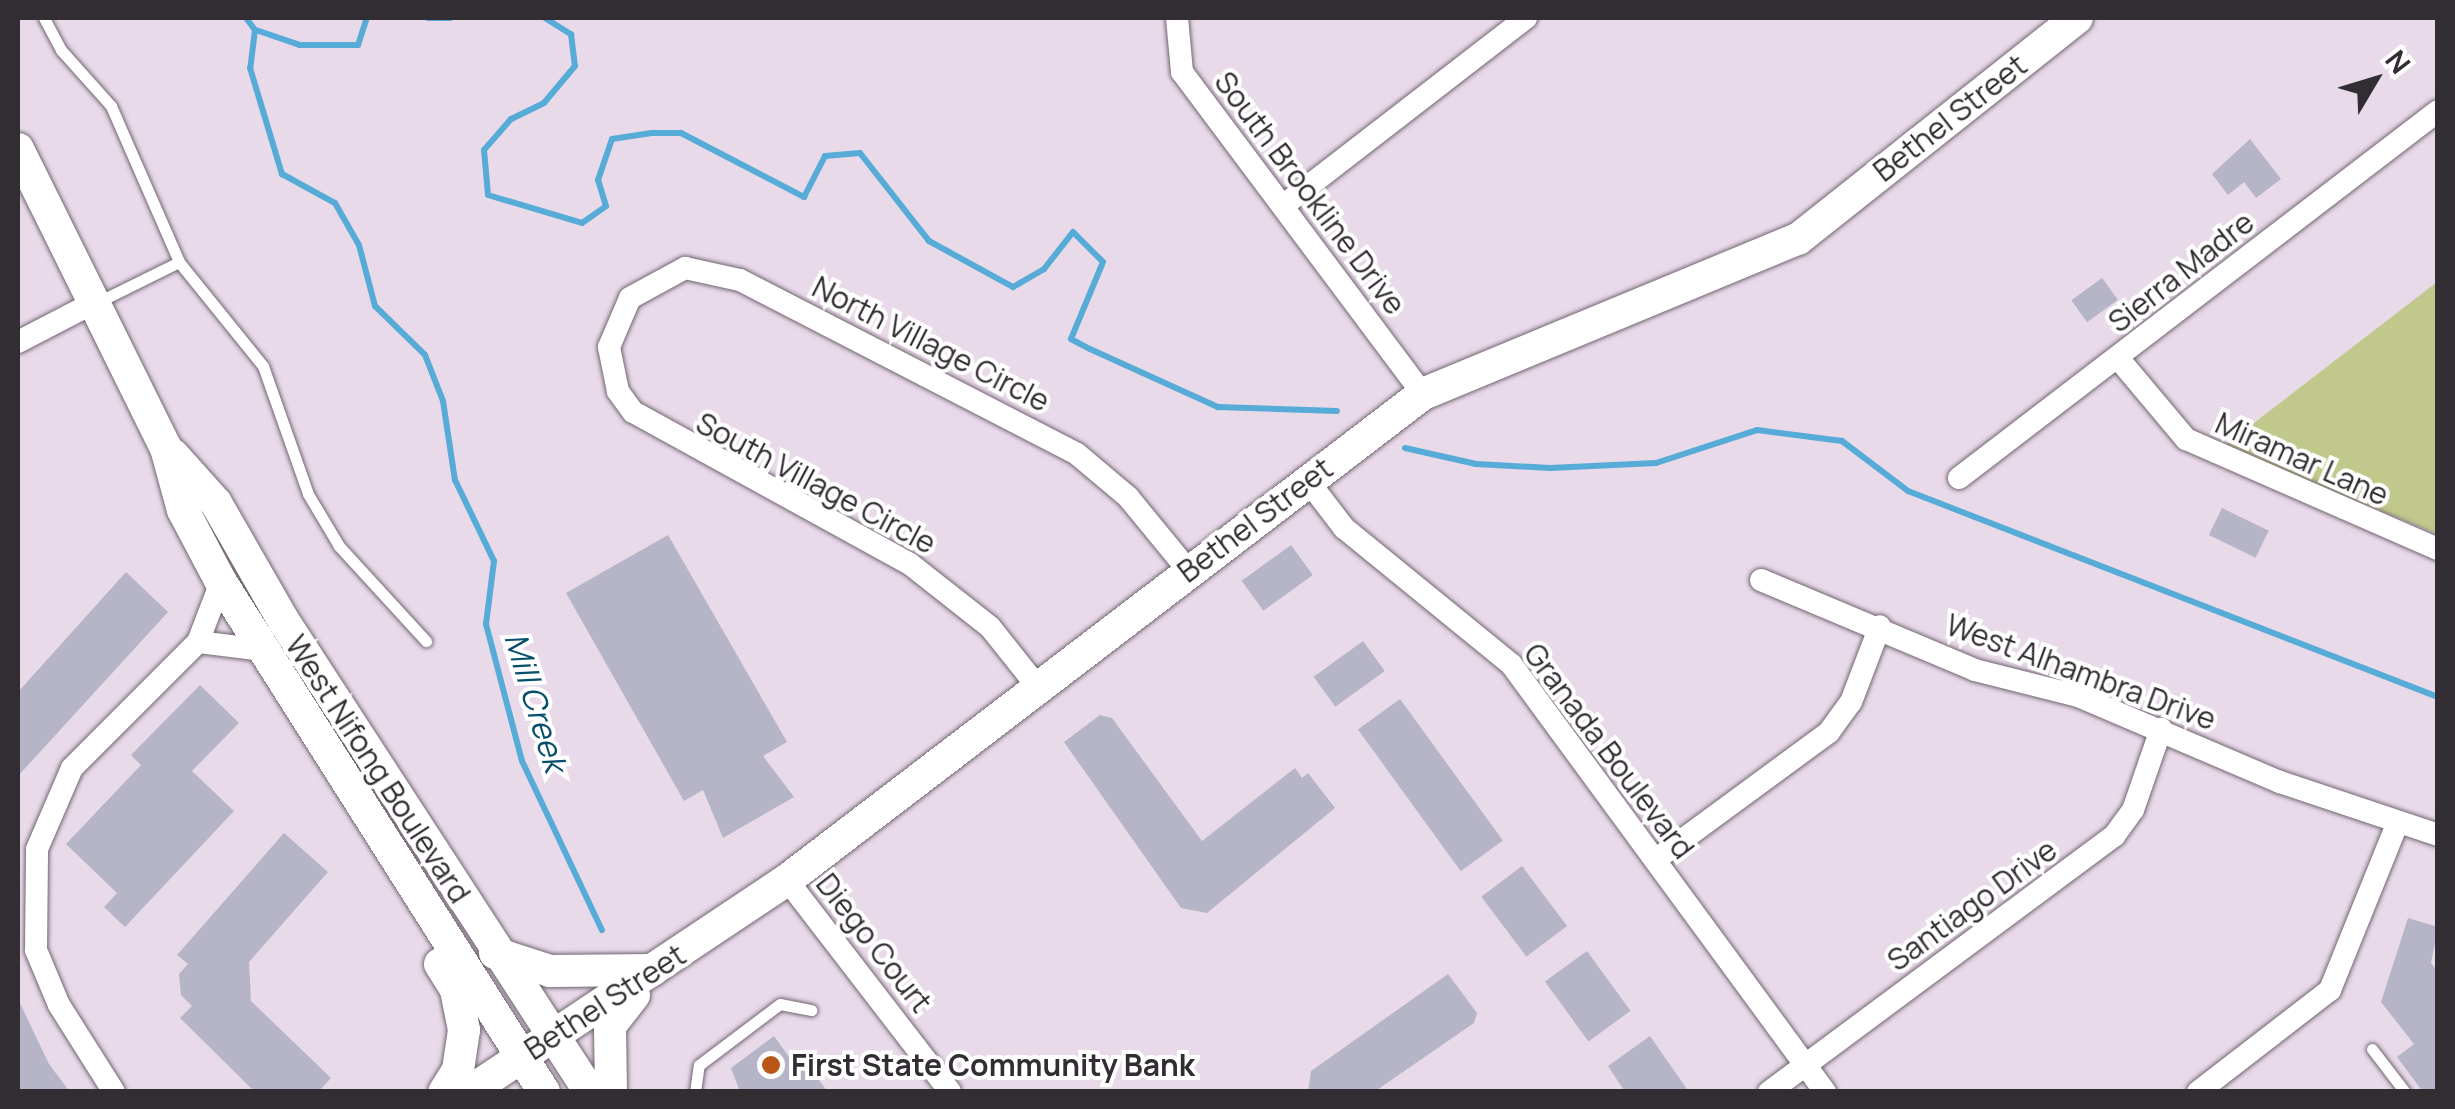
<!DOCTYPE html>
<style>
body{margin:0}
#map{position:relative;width:2455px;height:1109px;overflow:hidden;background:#e9dae9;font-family:Manrope,sans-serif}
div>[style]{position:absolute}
.green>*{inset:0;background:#c0c88c}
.stream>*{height:6px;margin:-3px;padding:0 3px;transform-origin:3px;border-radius:3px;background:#56abd7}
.building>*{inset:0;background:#b5b5c7;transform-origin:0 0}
.roads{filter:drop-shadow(0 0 2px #726572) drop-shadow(0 0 2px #726572)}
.lane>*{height:11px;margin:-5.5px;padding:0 5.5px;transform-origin:5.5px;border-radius:5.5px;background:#fff}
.street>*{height:22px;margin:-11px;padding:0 11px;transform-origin:11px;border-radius:11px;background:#fff}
.secondary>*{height:32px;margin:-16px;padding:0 16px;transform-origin:16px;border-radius:16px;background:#fff}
.dots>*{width:28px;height:28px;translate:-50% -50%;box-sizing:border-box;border:5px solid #fff;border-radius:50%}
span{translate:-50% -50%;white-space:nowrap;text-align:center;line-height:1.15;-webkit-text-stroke:8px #fff;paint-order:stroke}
.street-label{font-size:30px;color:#322d32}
.poi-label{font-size:30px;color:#322d32;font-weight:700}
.left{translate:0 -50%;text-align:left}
.water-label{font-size:32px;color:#054e6c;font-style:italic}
.frame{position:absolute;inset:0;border:20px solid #322d32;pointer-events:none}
.north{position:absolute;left:2325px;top:30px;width:100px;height:100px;-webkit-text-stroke:8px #fff;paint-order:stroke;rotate:52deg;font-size:28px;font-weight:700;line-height:40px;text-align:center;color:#322d32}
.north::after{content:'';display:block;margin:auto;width:35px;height:45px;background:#322d32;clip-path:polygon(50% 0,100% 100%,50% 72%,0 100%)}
</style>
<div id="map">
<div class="green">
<i style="clip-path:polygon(2437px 282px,2437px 534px,2224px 446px)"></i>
</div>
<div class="stream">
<i style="left:246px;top:18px;width:15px;rotate:53deg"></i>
<i style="left:255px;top:30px;width:38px;rotate:97deg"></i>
<i style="left:250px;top:68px;width:111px;rotate:73.2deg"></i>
<i style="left:282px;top:174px;width:60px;rotate:28.7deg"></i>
<i style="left:335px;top:203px;width:48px;rotate:60.3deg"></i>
<i style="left:359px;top:245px;width:63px;rotate:75.3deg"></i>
<i style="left:375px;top:306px;width:70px;rotate:44.4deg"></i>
<i style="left:425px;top:355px;width:49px;rotate:68.6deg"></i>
<i style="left:443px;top:401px;width:80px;rotate:81.4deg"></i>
<i style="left:455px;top:480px;width:90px;rotate:64.3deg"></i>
<i style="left:494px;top:561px;width:64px;rotate:97.2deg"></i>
<i style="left:486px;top:624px;width:142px;rotate:75.3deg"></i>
<i style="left:522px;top:761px;width:187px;rotate:64.7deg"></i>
<i style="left:428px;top:18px;width:22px"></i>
<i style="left:545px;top:18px;width:31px;rotate:32deg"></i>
<i style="left:571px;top:34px;width:32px;rotate:83deg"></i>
<i style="left:575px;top:66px;width:48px;rotate:130deg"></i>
<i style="left:544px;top:103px;width:37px;rotate:154deg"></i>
<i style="left:511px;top:119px;width:41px;rotate:131.1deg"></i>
<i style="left:484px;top:150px;width:45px;rotate:84.9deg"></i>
<i style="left:488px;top:195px;width:98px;rotate:16.6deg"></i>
<i style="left:582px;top:223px;width:29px;rotate:-35deg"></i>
<i style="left:606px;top:206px;width:27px;rotate:-107deg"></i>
<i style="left:598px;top:180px;width:43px;rotate:-71.1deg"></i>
<i style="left:612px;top:139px;width:40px;rotate:-8.5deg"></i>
<i style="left:652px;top:133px;width:29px"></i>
<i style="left:681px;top:133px;width:139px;rotate:27.5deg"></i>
<i style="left:804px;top:197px;width:46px;rotate:-62.9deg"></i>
<i style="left:825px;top:156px;width:35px;rotate:-5deg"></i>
<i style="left:860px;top:153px;width:112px;rotate:51.9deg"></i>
<i style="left:929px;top:241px;width:96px;rotate:28.7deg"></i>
<i style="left:1013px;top:287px;width:36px;rotate:-30deg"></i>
<i style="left:1044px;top:269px;width:47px;rotate:-51.9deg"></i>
<i style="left:1073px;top:232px;width:42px;rotate:45deg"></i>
<i style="left:1103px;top:262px;width:83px;rotate:112.6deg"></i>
<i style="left:1071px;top:339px;width:21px;rotate:28deg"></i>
<i style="left:1090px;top:349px;width:141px;rotate:24.4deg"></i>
<i style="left:1218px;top:407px;width:119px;rotate:1.9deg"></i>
<i style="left:256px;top:30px;width:46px;rotate:18.8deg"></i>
<i style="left:300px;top:45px;width:58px"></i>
<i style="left:358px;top:45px;width:28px;rotate:-72deg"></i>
<i style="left:1405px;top:448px;width:73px;rotate:12.7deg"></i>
<i style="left:1476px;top:464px;width:74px;rotate:3.1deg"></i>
<i style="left:1550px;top:468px;width:106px;rotate:-2.7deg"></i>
<i style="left:1656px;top:463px;width:106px;rotate:-18.1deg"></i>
<i style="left:1757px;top:430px;width:86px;rotate:7.4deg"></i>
<i style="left:1842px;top:441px;width:83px;rotate:37.1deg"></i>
<i style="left:1908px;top:491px;width:569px;rotate:21.24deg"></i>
</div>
<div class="building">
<i style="clip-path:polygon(2250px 139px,2281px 179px,2256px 198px,2244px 182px,2228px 195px,2212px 174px)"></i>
<i style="left:2102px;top:278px;width:27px;height:38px;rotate:54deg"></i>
<i style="left:2222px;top:508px;width:52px;height:30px;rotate:26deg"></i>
<i style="clip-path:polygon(668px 535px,787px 742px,763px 756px,794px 797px,723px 838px,703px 790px,684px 801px,566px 593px)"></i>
<i style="left:1291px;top:545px;width:37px;height:61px;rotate:54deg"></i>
<i style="clip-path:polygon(126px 572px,168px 612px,18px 776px,18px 692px)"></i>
<i style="left:1363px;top:641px;width:37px;height:61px;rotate:54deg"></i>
<i style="clip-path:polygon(200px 685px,239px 723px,192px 771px,234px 811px,125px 927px,104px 907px,117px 893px,66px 844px,141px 765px,131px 755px)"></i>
<i style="left:1400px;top:699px;width:175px;height:52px;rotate:54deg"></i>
<i style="clip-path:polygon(1100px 715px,1112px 718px,1202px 841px,1295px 768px,1302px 778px,1308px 773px,1335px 808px,1207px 913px,1181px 908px,1064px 742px)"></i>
<i style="clip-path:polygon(284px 833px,328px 872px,249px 962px,251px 1001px,331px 1078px,318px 1092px,255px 1092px,180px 1018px,192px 1006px,181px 995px,179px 974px,188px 964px,177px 955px)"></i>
<i style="left:1522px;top:866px;width:75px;height:51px;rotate:53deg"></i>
<i style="clip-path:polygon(2408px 918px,2438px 927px,2431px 963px,2438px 972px,2438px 1092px,2423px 1092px,2397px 1057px,2414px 1044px,2381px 1002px)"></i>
<i style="left:1587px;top:951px;width:74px;height:52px;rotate:54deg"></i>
<i style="clip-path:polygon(1448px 974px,1477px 1013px,1474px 1023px,1374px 1092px,1308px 1092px,1311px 1071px)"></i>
<i style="clip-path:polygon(18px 999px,49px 1064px,70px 1092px,18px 1092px)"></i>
<i style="clip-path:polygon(774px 1036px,792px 1061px,800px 1055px,828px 1092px,740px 1092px,731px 1068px)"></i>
<i style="clip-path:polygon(1650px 1036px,1689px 1092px,1625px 1092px,1608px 1066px)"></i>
</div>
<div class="roads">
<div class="lane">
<i style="left:44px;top:18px;width:36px;rotate:62deg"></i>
<i style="left:61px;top:50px;width:75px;rotate:48.2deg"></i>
<i style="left:111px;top:106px;width:170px;rotate:66.4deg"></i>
<i style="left:179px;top:262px;width:134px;rotate:51.1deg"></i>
<i style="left:263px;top:366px;width:136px;rotate:70.6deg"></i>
<i style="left:308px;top:494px;width:61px;rotate:59.2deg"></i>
<i style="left:339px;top:546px;width:129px;rotate:47.5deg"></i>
<i style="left:98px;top:302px;width:90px;rotate:-26.3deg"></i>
<i style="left:2372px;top:1049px;width:54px;rotate:52.5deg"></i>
<i style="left:695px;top:1092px;width:27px;rotate:-82deg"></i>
<i style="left:699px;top:1065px;width:101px;rotate:-37deg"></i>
<i style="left:780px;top:1004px;width:32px;rotate:11deg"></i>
</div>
<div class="street">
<i style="left:1177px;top:18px;width:54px;rotate:84.7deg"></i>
<i style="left:1182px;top:72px;width:402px;rotate:53.2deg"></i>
<i style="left:1284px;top:205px;width:306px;rotate:-37.7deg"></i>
<i style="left:18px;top:342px;width:82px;rotate:-27.5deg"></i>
<i style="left:2118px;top:358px;width:106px;rotate:50deg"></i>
<i style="left:2186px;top:439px;width:275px;rotate:23.6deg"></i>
<i style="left:1959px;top:478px;width:603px;rotate:-37.46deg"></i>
<i style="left:1308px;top:481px;width:59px;rotate:52.5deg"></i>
<i style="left:1344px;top:528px;width:215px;rotate:39.2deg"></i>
<i style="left:1511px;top:664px;width:531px;rotate:53.73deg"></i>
<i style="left:1761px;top:580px;width:232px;rotate:22.8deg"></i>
<i style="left:1975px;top:670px;width:106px;rotate:14.2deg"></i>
<i style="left:2078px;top:696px;width:220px;rotate:23.1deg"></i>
<i style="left:2280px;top:782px;width:167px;rotate:18.5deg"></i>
<i style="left:198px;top:642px;width:65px;rotate:7deg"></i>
<i style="left:1037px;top:686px;width:75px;rotate:-128.5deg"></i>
<i style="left:990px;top:627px;width:102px;rotate:-141.8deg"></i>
<i style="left:910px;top:564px;width:316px;rotate:-151.2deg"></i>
<i style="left:633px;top:412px;width:26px;rotate:-126deg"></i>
<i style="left:618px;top:391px;width:45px;rotate:-101.6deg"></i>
<i style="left:609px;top:347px;width:53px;rotate:-66.8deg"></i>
<i style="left:630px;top:298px;width:63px;rotate:-28.6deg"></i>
<i style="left:685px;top:268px;width:56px;rotate:12.3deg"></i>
<i style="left:740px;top:280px;width:379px;rotate:27.3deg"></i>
<i style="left:1077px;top:454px;width:67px;rotate:40.1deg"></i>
<i style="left:1128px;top:497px;width:94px;rotate:50.6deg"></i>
<i style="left:1655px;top:860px;width:216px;rotate:-36.3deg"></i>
<i style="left:1829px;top:732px;width:37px;rotate:-54deg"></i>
<i style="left:1851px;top:702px;width:81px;rotate:-69.1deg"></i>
<i style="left:787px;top:880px;width:267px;rotate:52.4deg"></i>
<i style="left:114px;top:1092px;width:103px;rotate:-122.3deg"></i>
<i style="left:59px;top:1005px;width:60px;rotate:-112.7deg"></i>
<i style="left:36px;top:950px;width:101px;rotate:-89.4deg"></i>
<i style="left:37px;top:849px;width:88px;rotate:-66.6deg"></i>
<i style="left:72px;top:768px;width:178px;rotate:-45deg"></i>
<i style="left:198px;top:642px;width:64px;rotate:-69deg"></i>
<i style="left:1769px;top:1092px;width:430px;rotate:-36.6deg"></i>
<i style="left:2114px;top:836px;width:32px;rotate:-54deg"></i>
<i style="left:2133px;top:810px;width:86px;rotate:-70.9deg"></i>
<i style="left:2198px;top:1092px;width:167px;rotate:-37.7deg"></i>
<i style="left:2330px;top:990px;width:179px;rotate:-68deg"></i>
</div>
<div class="secondary">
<i style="left:18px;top:149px;width:334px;rotate:63.7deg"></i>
<i style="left:166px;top:448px;width:64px;rotate:74.7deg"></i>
<i style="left:183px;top:510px;width:81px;rotate:62.2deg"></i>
<i style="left:221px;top:582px;width:604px;rotate:57.65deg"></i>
<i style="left:173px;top:455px;width:64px;rotate:48.1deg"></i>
<i style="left:216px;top:503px;width:135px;rotate:60.2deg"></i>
<i style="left:283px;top:620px;width:563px;rotate:56.96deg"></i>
<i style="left:495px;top:953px;width:58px;rotate:18.1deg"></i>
<i style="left:550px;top:971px;width:103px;rotate:-0.6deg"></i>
<i style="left:440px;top:964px;width:31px;rotate:58deg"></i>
<i style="left:456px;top:990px;width:41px;rotate:78.7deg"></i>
<i style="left:464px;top:1030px;width:40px;rotate:98.5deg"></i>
<i style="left:458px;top:1070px;width:26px;rotate:122deg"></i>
<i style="left:469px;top:1092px;width:382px;rotate:-33.7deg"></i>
<i style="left:787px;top:880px;width:800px;rotate:-37.39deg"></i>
<i style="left:1423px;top:394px;width:406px;rotate:-22.5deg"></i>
<i style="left:1798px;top:239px;width:356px;rotate:-38.4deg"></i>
<i style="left:611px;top:1092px;width:66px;rotate:-90.9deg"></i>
<i style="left:610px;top:1026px;width:39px;rotate:-52deg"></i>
</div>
</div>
<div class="dots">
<i style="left:771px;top:1065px;background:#b85715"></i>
</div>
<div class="street-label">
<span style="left:1950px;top:118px;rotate:-38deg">Bethel Street</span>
<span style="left:1310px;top:193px;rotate:53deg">South Brookline Drive</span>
<span style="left:2181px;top:272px;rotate:-38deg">Sierra Madre</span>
<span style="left:931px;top:344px;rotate:27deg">North Village Circle</span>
<span style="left:2302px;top:459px;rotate:24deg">Miramar Lane</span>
<span style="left:816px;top:483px;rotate:28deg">South Village Circle</span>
<span style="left:1255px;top:520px;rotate:-37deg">Bethel Street</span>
<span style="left:2081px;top:672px;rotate:20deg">West Alhambra Drive</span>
<span style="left:1609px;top:751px;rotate:53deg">Granada Boulevard</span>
<span style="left:378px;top:769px;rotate:57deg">West Nifong Boulevard</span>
<span style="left:1972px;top:905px;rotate:-36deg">Santiago Drive</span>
<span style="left:874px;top:943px;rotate:52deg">Diego Court</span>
<span style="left:605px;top:1002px;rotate:-33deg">Bethel Street</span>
</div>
<div class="poi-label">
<span class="left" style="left:791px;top:1065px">First State Community Bank</span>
</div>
<div class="water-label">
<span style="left:536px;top:702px;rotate:73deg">Mill Creek</span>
</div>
<div class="frame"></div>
<div class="north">N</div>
</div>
